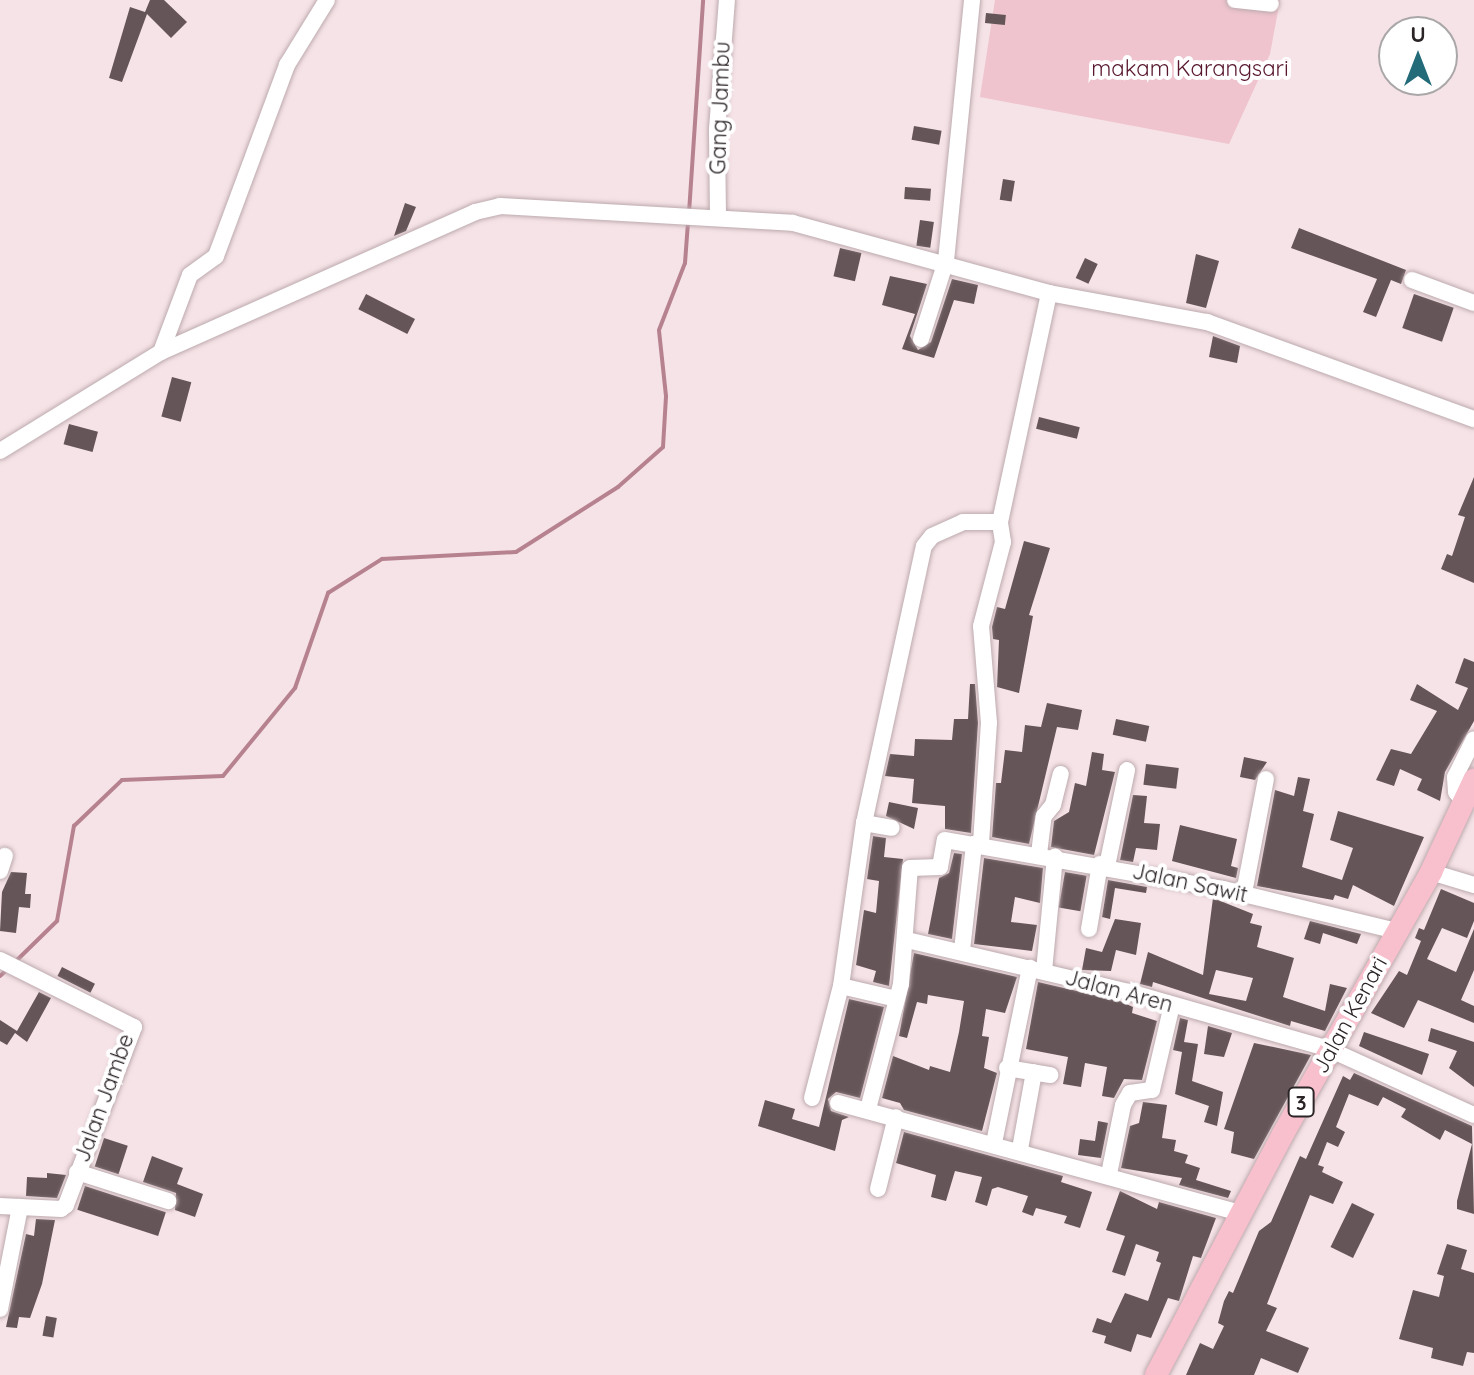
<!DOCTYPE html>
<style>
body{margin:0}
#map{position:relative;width:1474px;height:1375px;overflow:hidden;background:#f6e3e7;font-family:Quicksand,sans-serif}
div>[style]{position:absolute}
.green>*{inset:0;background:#efc4ce}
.stream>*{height:4px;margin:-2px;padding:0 2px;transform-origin:2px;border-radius:2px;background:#b78290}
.building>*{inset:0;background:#655558;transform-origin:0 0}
.roads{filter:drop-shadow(0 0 2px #bcaaae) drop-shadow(0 0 2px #bcaaae)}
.minor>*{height:16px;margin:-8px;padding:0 8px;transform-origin:8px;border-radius:8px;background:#fff}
.highway>*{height:22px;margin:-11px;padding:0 11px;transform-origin:11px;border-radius:11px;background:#f8bfcd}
span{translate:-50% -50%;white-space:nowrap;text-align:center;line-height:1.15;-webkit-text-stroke:8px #fff;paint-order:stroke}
.shield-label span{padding:2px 6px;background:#fff;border:2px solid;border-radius:6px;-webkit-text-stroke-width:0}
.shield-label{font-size:20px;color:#2b2426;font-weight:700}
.park-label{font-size:22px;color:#58172f}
.street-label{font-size:22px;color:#2b2426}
.north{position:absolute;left:1378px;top:16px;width:80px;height:80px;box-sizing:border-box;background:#fff;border:2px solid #aaa7a8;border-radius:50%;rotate:0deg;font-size:22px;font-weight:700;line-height:32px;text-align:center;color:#2b2426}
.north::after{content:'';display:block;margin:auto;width:28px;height:36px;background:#236b78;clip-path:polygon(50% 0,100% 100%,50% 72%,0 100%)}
</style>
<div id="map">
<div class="green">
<i style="clip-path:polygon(995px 0,1280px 0,1270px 54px,1229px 144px,980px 97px)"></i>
</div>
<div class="stream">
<i style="left:689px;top:213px;width:213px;rotate:-86.2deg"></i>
<i style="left:15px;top:962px;width:59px;rotate:-44.3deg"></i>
<i style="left:57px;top:921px;width:97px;rotate:-79.9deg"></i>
<i style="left:74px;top:826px;width:66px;rotate:-43.8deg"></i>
<i style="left:122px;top:780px;width:101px;rotate:-2.3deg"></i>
<i style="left:223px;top:776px;width:114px;rotate:-50.7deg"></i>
<i style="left:295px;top:688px;width:101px;rotate:-70.8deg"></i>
<i style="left:328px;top:593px;width:64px;rotate:-32.2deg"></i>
<i style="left:382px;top:559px;width:134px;rotate:-3deg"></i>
<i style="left:516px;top:552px;width:121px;rotate:-32.5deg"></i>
<i style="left:618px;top:487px;width:60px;rotate:-41.6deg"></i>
<i style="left:663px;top:447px;width:51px;rotate:-86.6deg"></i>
<i style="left:666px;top:396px;width:66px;rotate:-96.1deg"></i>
<i style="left:659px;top:330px;width:72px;rotate:-68.8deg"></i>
<i style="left:685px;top:263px;width:41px;rotate:-85.8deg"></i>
<i style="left:0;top:976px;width:12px;rotate:-42deg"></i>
</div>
<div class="building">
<i style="clip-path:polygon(150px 0,164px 0,187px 22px,171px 38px,147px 14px,122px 82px,109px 78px,130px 7px,145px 12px)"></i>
<i style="left:986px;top:13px;width:20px;height:10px;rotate:6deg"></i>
<i style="left:914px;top:126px;width:28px;height:14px;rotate:10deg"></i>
<i style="left:1003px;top:179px;width:12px;height:21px;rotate:9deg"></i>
<i style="left:905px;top:187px;width:26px;height:12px;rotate:4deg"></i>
<i style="clip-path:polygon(405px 203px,416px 207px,406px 231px,394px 236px)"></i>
<i style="left:920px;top:220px;width:14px;height:26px;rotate:8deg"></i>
<i style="clip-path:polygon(1299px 228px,1406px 270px,1401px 284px,1391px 280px,1376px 317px,1363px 312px,1377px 279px,1291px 248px)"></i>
<i style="left:840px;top:248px;width:22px;height:29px;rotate:13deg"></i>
<i style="clip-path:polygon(1196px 254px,1219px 261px,1206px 308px,1186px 303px)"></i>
<i style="left:1085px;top:258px;width:14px;height:22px;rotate:25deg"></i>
<i style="clip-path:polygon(890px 276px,927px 284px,910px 336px,918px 350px,931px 342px,952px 279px,978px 285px,974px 304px,954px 300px,934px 358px,902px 349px,915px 314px,882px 305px)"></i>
<i style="left:366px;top:294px;width:55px;height:17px;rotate:27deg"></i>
<i style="left:1414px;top:294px;width:42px;height:36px;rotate:19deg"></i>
<i style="clip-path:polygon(1213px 336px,1240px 346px,1237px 363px,1209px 357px)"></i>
<i style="left:172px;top:377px;width:20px;height:41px;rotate:15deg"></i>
<i style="left:1039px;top:417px;width:42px;height:12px;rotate:14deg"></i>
<i style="left:69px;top:424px;width:30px;height:21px;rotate:15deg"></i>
<i style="clip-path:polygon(1474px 477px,1474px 583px,1441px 569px,1447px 554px,1452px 556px,1465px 517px,1458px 515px)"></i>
<i style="clip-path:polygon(1024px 541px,1050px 548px,1029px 615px,1033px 616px,1019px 693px,997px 687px,999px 640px,993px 639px,992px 627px,997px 607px,1005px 609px)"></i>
<i style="clip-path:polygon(1464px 658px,1474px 662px,1474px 721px,1445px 772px,1440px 801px,1417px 790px,1422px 779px,1400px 769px,1394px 786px,1376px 780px,1391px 749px,1411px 754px,1437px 711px,1410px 700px,1417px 684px,1458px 710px,1468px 688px,1455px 683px)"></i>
<i style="clip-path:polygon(970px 684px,975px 684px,978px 723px,971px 833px,945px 829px,945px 806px,912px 803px,914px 779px,885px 776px,890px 754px,914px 756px,915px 739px,952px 740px,954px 719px,968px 719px)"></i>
<i style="clip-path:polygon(1047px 703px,1082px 710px,1078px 730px,1057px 727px,1029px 844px,992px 837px,996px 783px,1001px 783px,1005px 750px,1022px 752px,1025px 725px,1041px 727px)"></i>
<i style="left:1116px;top:719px;width:34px;height:16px;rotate:12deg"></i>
<i style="clip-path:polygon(1092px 752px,1104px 754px,1102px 770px,1115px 772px,1094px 855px,1051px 847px,1054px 821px,1069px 812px,1075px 783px,1086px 786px)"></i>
<i style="clip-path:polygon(1244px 757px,1267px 762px,1255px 780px,1240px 777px)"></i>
<i style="left:1146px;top:764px;width:33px;height:21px;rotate:7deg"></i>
<i style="clip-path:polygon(1298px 777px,1310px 779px,1303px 811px,1314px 814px,1302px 867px,1342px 880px,1353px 848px,1330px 840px,1338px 811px,1424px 837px,1394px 906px,1353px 885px,1348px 899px,1335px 895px,1333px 900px,1257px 886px,1275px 790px,1294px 796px)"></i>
<i style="clip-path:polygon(1133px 795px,1147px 796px,1144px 823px,1160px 824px,1157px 850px,1136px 848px,1133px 862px,1120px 860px)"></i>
<i style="clip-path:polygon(889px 802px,918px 808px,914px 829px,886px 816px)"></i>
<i style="clip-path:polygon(1180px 825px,1237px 839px,1231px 866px,1238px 868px,1236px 878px,1172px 861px)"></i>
<i style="clip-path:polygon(873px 836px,886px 838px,884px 857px,903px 859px,889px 986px,873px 982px,876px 971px,856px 965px,864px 910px,876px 913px,879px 881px,867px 879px)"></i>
<i style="clip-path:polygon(954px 853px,962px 854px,952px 939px,928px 934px,939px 878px,949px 873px)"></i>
<i style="clip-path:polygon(984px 858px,1043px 868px,1040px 903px,1015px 897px,1011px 922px,1037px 925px,1032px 951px,974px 944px)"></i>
<i style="clip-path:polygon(11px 872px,27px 873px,25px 894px,31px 894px,30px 908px,19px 907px,16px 933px,0 931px,2px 892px)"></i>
<i style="left:1065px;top:872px;width:22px;height:36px;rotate:10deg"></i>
<i style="clip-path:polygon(1108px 880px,1147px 887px,1146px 893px,1115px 888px,1110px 919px,1102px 917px)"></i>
<i style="clip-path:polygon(1441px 889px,1474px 903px,1474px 921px,1467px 938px,1442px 928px,1427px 959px,1456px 972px,1474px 929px,1474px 970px,1461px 1000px,1474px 1006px,1474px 1023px,1418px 1000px,1404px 1028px,1371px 1013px,1399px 971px,1407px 975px,1421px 941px,1415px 938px,1419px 928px,1424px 930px)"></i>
<i style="clip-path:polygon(evenodd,1213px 898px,1253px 914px,1250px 923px,1262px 926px,1257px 947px,1294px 958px,1283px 997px,1325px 1011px,1330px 984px,1347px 988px,1325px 1031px,1291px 1021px,1290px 1026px,1153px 982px,1152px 987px,1140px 984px,1148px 952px,1203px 975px,1213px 898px,1216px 970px,1253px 978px,1246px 1001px,1209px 994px,1216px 970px)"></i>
<i style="clip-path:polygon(1115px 919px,1141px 923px,1136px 955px,1116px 950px,1111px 971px,1082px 970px,1086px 948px,1102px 952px)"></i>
<i style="clip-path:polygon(1310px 921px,1361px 934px,1357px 944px,1323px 933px,1320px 944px,1304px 939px)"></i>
<i style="clip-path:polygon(914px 953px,1017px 977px,1005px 1013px,986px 1009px,982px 1036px,989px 1037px,984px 1068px,997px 1073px,982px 1131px,904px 1110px,900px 1103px,882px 1098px,893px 1056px,929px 1070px,930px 1066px,950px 1072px,959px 1032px,964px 1001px,928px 995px,927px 1004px,917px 1002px,907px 1038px,899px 1036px)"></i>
<i style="left:62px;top:967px;width:37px;height:10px;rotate:27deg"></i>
<i style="clip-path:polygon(1038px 982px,1120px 1001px,1133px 1007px,1132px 1013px,1157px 1021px,1142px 1080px,1124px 1079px,1114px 1098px,1102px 1096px,1107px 1067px,1085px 1063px,1081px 1087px,1063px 1084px,1068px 1057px,1026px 1049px)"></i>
<i style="clip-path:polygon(39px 992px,51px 998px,27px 1042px,15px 1033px,7px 1045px,0 1041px,0 1020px,17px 1031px)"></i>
<i style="clip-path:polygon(849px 999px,884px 1007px,860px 1098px,836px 1092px,828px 1099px,831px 1111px,849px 1117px,842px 1120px,835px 1151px,758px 1126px,765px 1100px,795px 1109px,792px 1119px,819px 1127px)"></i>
<i style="clip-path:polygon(1180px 1018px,1188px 1020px,1184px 1042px,1198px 1044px,1192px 1081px,1223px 1092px,1217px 1126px,1204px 1122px,1209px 1106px,1175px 1094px,1182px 1052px,1173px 1050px)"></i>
<i style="clip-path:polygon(1208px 1026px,1232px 1033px,1224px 1057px,1204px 1054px)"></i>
<i style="clip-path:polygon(1431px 1028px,1474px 1042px,1474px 1087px,1449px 1068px,1457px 1051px,1428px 1041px)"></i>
<i style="clip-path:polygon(1364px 1032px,1429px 1054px,1422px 1075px,1359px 1046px)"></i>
<i style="clip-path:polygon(1254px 1043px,1311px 1055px,1254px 1159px,1231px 1153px,1234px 1132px,1224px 1129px)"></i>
<i style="clip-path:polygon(1354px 1073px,1472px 1126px,1474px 1214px,1457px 1209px,1457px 1201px,1472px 1144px,1445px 1130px,1440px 1140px,1401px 1117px,1406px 1109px,1383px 1097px,1378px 1106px,1349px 1094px,1336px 1127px,1345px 1132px,1338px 1147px,1327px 1142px,1318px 1165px,1324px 1167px,1322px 1172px,1343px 1182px,1333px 1204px,1310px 1195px,1267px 1304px,1277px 1308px,1266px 1331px,1309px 1348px,1298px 1373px,1261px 1358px,1254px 1375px,1186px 1375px,1200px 1343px,1213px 1349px,1224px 1326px,1218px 1323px,1224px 1301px,1229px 1291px,1233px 1293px,1259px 1231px,1271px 1222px,1300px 1156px,1306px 1159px,1343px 1076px,1350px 1080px)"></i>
<i style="clip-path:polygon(1143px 1102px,1167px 1105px,1162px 1138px,1176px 1140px,1174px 1151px,1188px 1155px,1185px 1163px,1200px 1168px,1196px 1180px,1231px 1191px,1228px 1198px,1179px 1185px,1182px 1178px,1121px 1168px,1130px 1126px,1139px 1123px)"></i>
<i style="clip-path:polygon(1098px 1121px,1108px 1123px,1101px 1158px,1078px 1155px,1080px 1139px,1095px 1141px)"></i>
<i style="clip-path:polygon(904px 1132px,1063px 1176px,1061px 1182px,1092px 1192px,1080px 1228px,1064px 1223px,1067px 1216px,1036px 1208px,1033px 1216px,1022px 1212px,1028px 1196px,998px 1187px,992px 1189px,987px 1206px,975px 1202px,982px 1177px,955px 1171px,946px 1201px,931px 1197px,936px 1175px,896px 1163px)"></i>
<i style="left:104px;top:1138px;width:25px;height:30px;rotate:18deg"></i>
<i style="clip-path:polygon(152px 1156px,183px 1168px,177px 1184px,203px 1194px,195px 1217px,175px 1210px,176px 1193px,143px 1182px)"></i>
<i style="clip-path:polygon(47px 1173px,66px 1175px,57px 1198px,26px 1196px,27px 1177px,47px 1178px)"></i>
<i style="left:85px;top:1186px;width:85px;height:25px;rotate:18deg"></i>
<i style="clip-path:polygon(1120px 1191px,1157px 1209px,1159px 1202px,1216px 1218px,1201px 1258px,1193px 1256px,1179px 1301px,1168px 1298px,1151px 1338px,1137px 1334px,1131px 1352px,1104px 1343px,1106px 1336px,1092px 1332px,1097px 1318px,1111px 1323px,1125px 1293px,1148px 1301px,1161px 1263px,1156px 1261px,1159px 1252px,1136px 1244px,1125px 1276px,1112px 1272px,1125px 1236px,1106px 1230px)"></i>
<i style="left:1352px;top:1203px;width:25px;height:49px;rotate:26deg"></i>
<i style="clip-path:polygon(36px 1219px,55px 1220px,42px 1284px,30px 1318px,19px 1317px,17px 1328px,6px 1327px,26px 1234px,34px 1236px)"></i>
<i style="clip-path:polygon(1447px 1244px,1467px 1250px,1461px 1269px,1474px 1273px,1474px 1353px,1467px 1352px,1463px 1366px,1431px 1358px,1433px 1348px,1399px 1339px,1413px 1290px,1439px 1297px,1444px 1276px,1437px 1274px)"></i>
<i style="left:46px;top:1316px;width:11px;height:20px;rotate:10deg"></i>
</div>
<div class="roads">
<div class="minor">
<i style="left:1235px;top:0;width:36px;rotate:6deg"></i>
<i style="left:718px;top:216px;width:87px;rotate:-90.7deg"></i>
<i style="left:717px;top:129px;width:129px;rotate:-85.6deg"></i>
<i style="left:1412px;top:280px;width:66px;rotate:20.4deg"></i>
<i style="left:921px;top:339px;width:82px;rotate:-72.2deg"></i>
<i style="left:946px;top:261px;width:262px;rotate:-84.3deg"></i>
<i style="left:161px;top:352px;width:82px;rotate:-69.4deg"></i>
<i style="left:190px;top:275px;width:32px;rotate:-36deg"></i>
<i style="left:216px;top:256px;width:204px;rotate:-69.6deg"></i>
<i style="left:287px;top:65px;width:76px;rotate:-58.4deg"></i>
<i style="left:0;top:451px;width:189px;rotate:-31.6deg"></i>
<i style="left:161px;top:352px;width:344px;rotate:-24deg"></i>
<i style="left:475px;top:212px;width:26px;rotate:-13deg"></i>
<i style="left:500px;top:206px;width:293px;rotate:3.3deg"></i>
<i style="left:793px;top:223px;width:265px;rotate:15.3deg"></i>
<i style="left:1049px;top:293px;width:161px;rotate:10.4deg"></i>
<i style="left:1207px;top:322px;width:284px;rotate:20deg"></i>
<i style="left:1463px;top:801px;width:11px;rotate:-128deg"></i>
<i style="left:1456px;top:792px;width:15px;rotate:-94deg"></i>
<i style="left:1455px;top:777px;width:42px;rotate:-63.4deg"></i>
<i style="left:864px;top:823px;width:28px;rotate:10deg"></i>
<i style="left:981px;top:843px;width:120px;rotate:-86.2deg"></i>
<i style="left:989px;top:723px;width:97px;rotate:-94.7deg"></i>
<i style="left:981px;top:626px;width:87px;rotate:-75.3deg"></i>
<i style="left:1003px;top:542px;width:20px;rotate:-99deg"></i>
<i style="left:1000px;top:522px;width:234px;rotate:-77.9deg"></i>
<i style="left:1039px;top:854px;width:38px;rotate:-83deg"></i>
<i style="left:1044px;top:816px;width:14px;rotate:-51deg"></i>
<i style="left:1053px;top:805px;width:32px;rotate:-76deg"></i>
<i style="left:1107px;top:866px;width:98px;rotate:-78.2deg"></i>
<i style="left:0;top:871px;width:16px;rotate:-72deg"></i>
<i style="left:1431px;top:872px;width:45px;rotate:16.8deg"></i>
<i style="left:1244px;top:893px;width:116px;rotate:-79.1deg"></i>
<i style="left:1089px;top:929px;width:66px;rotate:-80.4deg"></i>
<i style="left:907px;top:940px;width:228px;rotate:13.2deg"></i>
<i style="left:1129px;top:992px;width:208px;rotate:15.9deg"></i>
<i style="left:1329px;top:1049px;width:159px;rotate:24.5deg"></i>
<i style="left:962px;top:950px;width:107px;rotate:-83.5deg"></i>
<i style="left:0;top:960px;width:150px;rotate:26.6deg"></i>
<i style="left:134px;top:1027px;width:191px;rotate:110.9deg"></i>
<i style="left:66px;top:1205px;width:6px;rotate:141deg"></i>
<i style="left:61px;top:1209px;width:61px;rotate:-177.2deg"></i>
<i style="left:1044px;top:971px;width:115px;rotate:-84.5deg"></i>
<i style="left:841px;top:986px;width:57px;rotate:13.1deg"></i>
<i style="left:1007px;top:1068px;width:44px;rotate:9.2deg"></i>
<i style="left:812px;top:1098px;width:116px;rotate:-75.5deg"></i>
<i style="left:841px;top:986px;width:165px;rotate:-82deg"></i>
<i style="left:864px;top:823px;width:283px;rotate:-77.8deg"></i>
<i style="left:924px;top:546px;width:13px;rotate:-51deg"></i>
<i style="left:932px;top:536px;width:34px;rotate:-24deg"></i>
<i style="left:963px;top:522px;width:37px"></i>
<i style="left:838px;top:1103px;width:417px;rotate:15.3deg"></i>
<i style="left:868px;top:1109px;width:129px;rotate:-75.2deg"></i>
<i style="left:901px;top:984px;width:116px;rotate:-85.6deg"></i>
<i style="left:910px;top:868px;width:30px;rotate:-2deg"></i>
<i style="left:940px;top:867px;width:27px;rotate:-80deg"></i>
<i style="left:945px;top:840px;width:282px;rotate:10deg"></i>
<i style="left:1223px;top:889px;width:178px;rotate:13.6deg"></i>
<i style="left:994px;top:1143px;width:179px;rotate:-78.4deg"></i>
<i style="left:1020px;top:1149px;width:78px;rotate:-79.7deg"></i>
<i style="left:77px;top:1172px;width:96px;rotate:17.7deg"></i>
<i style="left:1109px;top:1174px;width:70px;rotate:-78.5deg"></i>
<i style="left:1123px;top:1105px;width:14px;rotate:-60deg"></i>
<i style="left:1130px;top:1093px;width:22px;rotate:-8deg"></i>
<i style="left:1152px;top:1090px;width:87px;rotate:-76.8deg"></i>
<i style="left:878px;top:1189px;width:74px;rotate:-76deg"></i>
<i style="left:0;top:1309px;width:104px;rotate:-78.9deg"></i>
</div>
<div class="highway">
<i style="left:1156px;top:1375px;width:272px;rotate:-62.2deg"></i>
<i style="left:1283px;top:1134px;width:301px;rotate:-60.5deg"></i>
<i style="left:1431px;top:872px;width:102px;rotate:-64.9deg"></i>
</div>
</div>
<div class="shield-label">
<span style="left:1301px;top:1102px">3</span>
</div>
<div class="park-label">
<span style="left:1190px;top:69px">makam Karangsari</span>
</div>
<div class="street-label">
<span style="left:720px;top:108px;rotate:-88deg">Gang Jambu</span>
<span style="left:1190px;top:883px;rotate:12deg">Jalan Sawit</span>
<span style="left:1119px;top:991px;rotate:15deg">Jalan Aren</span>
<span style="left:1350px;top:1015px;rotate:-61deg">Jalan Kenari</span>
<span style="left:104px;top:1098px;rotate:-70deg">Jalan Jambe</span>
</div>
<div class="north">U</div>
</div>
